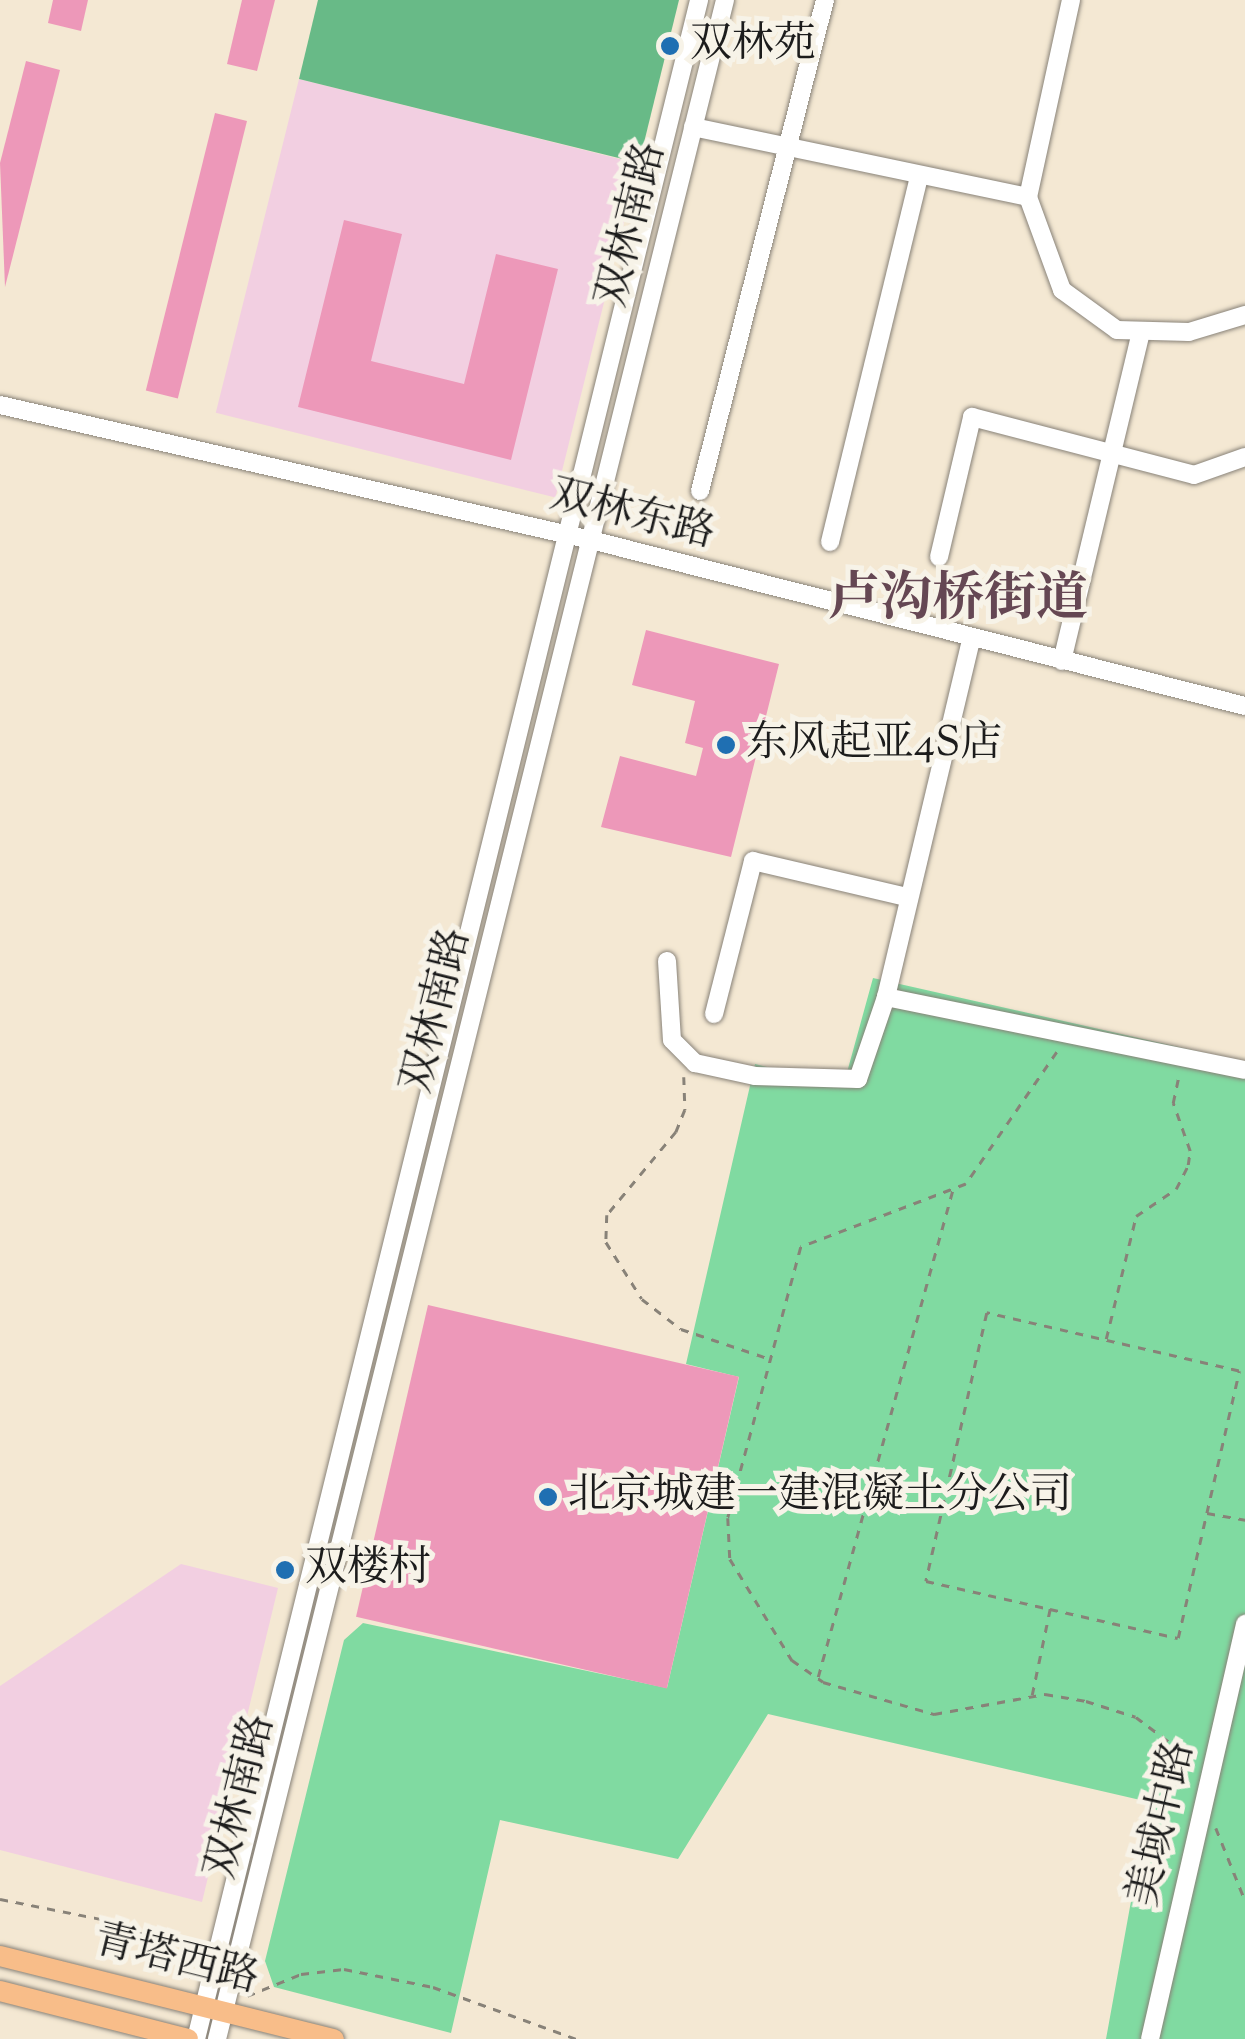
<!DOCTYPE html>
<meta charset="utf-8">
<style>
body{margin:0}
#map{position:relative;width:1245px;height:2039px;overflow:hidden;background:#f4e8d3;font-family:"Sorts Mill Goudy","Noto Serif SC",serif}
div>[style]{position:absolute}
.built>*{inset:0;background:#f2cfe1;transform-origin:0 0}
.green>*{inset:0;background:#80daa1}
.forest>*{inset:0;background:#68ba87}
.building>*{inset:0;background:#ed98b9;transform-origin:0 0}
.path>*{height:2.5px;margin-top:-1.25px;transform-origin:0;background:repeating-linear-gradient(90deg,#888278 0 8px,transparent 0 16px)}
.roads{filter:drop-shadow(0 0 2px #888278) drop-shadow(0 0 2px #888278)}
.minor>*{height:18px;margin:-9px;padding:0 9px;transform-origin:9px;border-radius:9px;background:#fff}
.major>*{height:20px;margin:-10px;padding:0 10px;transform-origin:10px;border-radius:10px;background:#f8bd89}
.dots>*{width:28px;height:28px;translate:-50% -50%;box-sizing:border-box;border:5px solid #f7f3e8;border-radius:50%}
span{translate:-50% -50%;white-space:nowrap;text-align:center;line-height:1.15;-webkit-text-stroke:10px #f7f3e8;paint-order:stroke}
.poi-label{font-size:42px;color:#1c1c1c}
.left{translate:0 -50%;text-align:left}
.street-label{font-size:42px;color:#1c1c1c}
.district-label{font-size:52px;color:#654753;font-weight:700}
</style>
<div id="map">
<div class="built">
<i style="left:299px;top:79px;width:350px;height:344px;rotate:14deg"></i>
<i style="clip-path:polygon(181px 1564px,278px 1588px,202px 1902px,0 1850px,0 1686px)"></i>
</div>
<div class="green">
<i style="clip-path:polygon(873px 978px,1245px 1062px,1245px 2039px,1106px 2039px,1149px 1802px,768px 1714px,678px 1859px,500px 1820px,451px 2033px,274px 1987px,265px 1961px,344px 1640px,363px 1623px,667px 1688px,739px 1377px,686px 1364px,755px 1064px,843px 1087px)"></i>
</div>
<div class="forest">
<i style="clip-path:polygon(318px 0,679px 0,639px 163px,299px 79px)"></i>
</div>
<div class="building">
<i style="clip-path:polygon(53px 0,88px 0,81px 31px,48px 23px)"></i>
<i style="clip-path:polygon(242px 0,275px 0,257px 71px,227px 64px)"></i>
<i style="clip-path:polygon(26px 61px,60px 70px,5px 287px,0 163px)"></i>
<i style="left:215px;top:113px;width:33px;height:286px;rotate:14deg"></i>
<i style="clip-path:polygon(344px 220px,402px 234px,371px 361px,464px 384px,496px 254px,558px 269px,511px 460px,298px 407px)"></i>
<i style="clip-path:polygon(646px 630px,779px 664px,731px 857px,601px 827px,620px 756px,696px 776px,703px 748px,685px 743px,695px 701px,632px 685px)"></i>
<i style="left:428px;top:1305px;width:319px;height:320px;rotate:13deg"></i>
</div>
<div class="path">
<i style="left:1057px;top:1052px;width:160px;rotate:124.6deg"></i>
<i style="left:966px;top:1184px;width:177px;rotate:159.1deg"></i>
<i style="left:801px;top:1247px;width:281px;rotate:105.1deg"></i>
<i style="left:728px;top:1518px;width:41px;rotate:87.2deg"></i>
<i style="left:730px;top:1559px;width:119px;rotate:58.5deg"></i>
<i style="left:792px;top:1660px;width:38px;rotate:35deg"></i>
<i style="left:823px;top:1682px;width:116px;rotate:16.1deg"></i>
<i style="left:934px;top:1714px;width:113px;rotate:-10.2deg"></i>
<i style="left:1045px;top:1694px;width:42px;rotate:9.7deg"></i>
<i style="left:1086px;top:1701px;width:52px;rotate:17.7deg"></i>
<i style="left:1136px;top:1717px;width:60px;rotate:36.9deg"></i>
<i style="left:1184px;top:1753px;width:19px;rotate:65deg"></i>
<i style="left:684px;top:1077px;width:33px;rotate:88deg"></i>
<i style="left:685px;top:1110px;width:24px;rotate:112deg"></i>
<i style="left:676px;top:1132px;width:108px;rotate:129.7deg"></i>
<i style="left:607px;top:1215px;width:27px;rotate:92deg"></i>
<i style="left:606px;top:1242px;width:67px;rotate:57.7deg"></i>
<i style="left:642px;top:1299px;width:49px;rotate:37.6deg"></i>
<i style="left:681px;top:1329px;width:91px;rotate:18.6deg"></i>
<i style="left:1106px;top:1339px;width:127px;rotate:-76.3deg"></i>
<i style="left:1136px;top:1216px;width:48px;rotate:-34deg"></i>
<i style="left:1176px;top:1189px;width:27px;rotate:-63deg"></i>
<i style="left:1188px;top:1165px;width:14px;rotate:-82deg"></i>
<i style="left:1190px;top:1151px;width:51px;rotate:-109.5deg"></i>
<i style="left:1173px;top:1103px;width:29px;rotate:-78deg"></i>
<i style="left:1207px;top:1513px;width:39px;rotate:10deg"></i>
<i style="left:818px;top:1677px;width:506px;rotate:-74.54deg"></i>
<i style="left:1032px;top:1695px;width:88px;rotate:-78.2deg"></i>
<i style="left:1050px;top:1609px;width:131px;rotate:12.8deg"></i>
<i style="left:1178px;top:1638px;width:274px;rotate:-77.1deg"></i>
<i style="left:1239px;top:1371px;width:259px;rotate:-167deg"></i>
<i style="left:987px;top:1313px;width:275px;rotate:102.8deg"></i>
<i style="left:926px;top:1581px;width:127px;rotate:12.7deg"></i>
<i style="left:1216px;top:1828px;width:78px;rotate:68.1deg"></i>
<i style="left:0;top:1899px;width:123px;rotate:11.2deg"></i>
<i style="left:121px;top:1923px;width:51px;rotate:27.1deg"></i>
<i style="left:166px;top:1946px;width:43px;rotate:51.5deg"></i>
<i style="left:247px;top:1996px;width:58px;rotate:-22.2deg"></i>
<i style="left:301px;top:1974px;width:43px;rotate:-6.6deg"></i>
<i style="left:344px;top:1969px;width:91px;rotate:11.4deg"></i>
<i style="left:433px;top:1987px;width:153px;rotate:19.9deg"></i>
</div>
<div class="roads">
<div class="minor">
<i style="left:1071px;top:0;width:202px;rotate:102.3deg"></i>
<i style="left:1028px;top:197px;width:99px;rotate:69.9deg"></i>
<i style="left:1062px;top:290px;width:68px;rotate:36deg"></i>
<i style="left:1117px;top:330px;width:72px;rotate:1.6deg"></i>
<i style="left:1189px;top:332px;width:59px;rotate:-16.9deg"></i>
<i style="left:693px;top:127px;width:342px;rotate:11.8deg"></i>
<i style="left:0;top:405px;width:606px;rotate:12.87deg"></i>
<i style="left:591px;top:540px;width:675px;rotate:14.24deg"></i>
<i style="left:700px;top:491px;width:507px;rotate:-75.72deg"></i>
<i style="left:830px;top:542px;width:377px;rotate:-76.3deg"></i>
<i style="left:939px;top:557px;width:144px;rotate:-76.7deg"></i>
<i style="left:972px;top:417px;width:229px;rotate:14.6deg"></i>
<i style="left:1194px;top:475px;width:54px;rotate:-19.4deg"></i>
<i style="left:1062px;top:661px;width:337px;rotate:-76.5deg"></i>
<i style="left:667px;top:961px;width:79px;rotate:86.4deg"></i>
<i style="left:672px;top:1040px;width:33px;rotate:45deg"></i>
<i style="left:695px;top:1063px;width:61px;rotate:12.2deg"></i>
<i style="left:755px;top:1076px;width:103px;rotate:1.7deg"></i>
<i style="left:858px;top:1079px;width:87px;rotate:-71.1deg"></i>
<i style="left:886px;top:997px;width:367px;rotate:-76.6deg"></i>
<i style="left:886px;top:997px;width:366px;rotate:11.5deg"></i>
<i style="left:714px;top:1014px;width:158px;rotate:-75.7deg"></i>
<i style="left:753px;top:861px;width:158px;rotate:13.2deg"></i>
<i style="left:196px;top:2039px;width:2100px;rotate:-76.14deg"></i>
<i style="left:217px;top:2039px;width:2101px;rotate:-76.01deg"></i>
<i style="left:1150px;top:2039px;width:426px;rotate:-77.1deg"></i>
</div>
<div class="major">
<i style="left:0;top:1956px;width:344px;rotate:14deg"></i>
<i style="left:0;top:1991px;width:194px;rotate:14.3deg"></i>
</div>
</div>
<div class="dots">
<i style="left:670px;top:46px;background:#1f6fb2"></i>
<i style="left:726px;top:745px;background:#1f6fb2"></i>
<i style="left:548px;top:1497px;background:#1f6fb2"></i>
<i style="left:285px;top:1570px;background:#1f6fb2"></i>
</div>
<div class="poi-label">
<span class="left" style="left:690px;top:46px">双林苑</span>
<span class="left" style="left:746px;top:745px">东风起亚4S店</span>
<span class="left" style="left:568px;top:1497px">北京城建一建混凝土分公司</span>
<span class="left" style="left:305px;top:1570px">双楼村</span>
</div>
<div class="street-label">
<span style="left:633px;top:225px;rotate:-76deg">双林南路</span>
<span style="left:632px;top:516px;rotate:14deg">双林东路</span>
<span style="left:438px;top:1011px;rotate:-76deg">双林南路</span>
<span style="left:242px;top:1797px;rotate:-76deg">双林南路</span>
<span style="left:1163px;top:1824px;rotate:-77deg">美域中路</span>
<span style="left:176px;top:1961px;rotate:14deg">青塔西路</span>
</div>
<div class="district-label">
<span style="left:958px;top:602px">卢沟桥街道</span>
</div>
</div>
